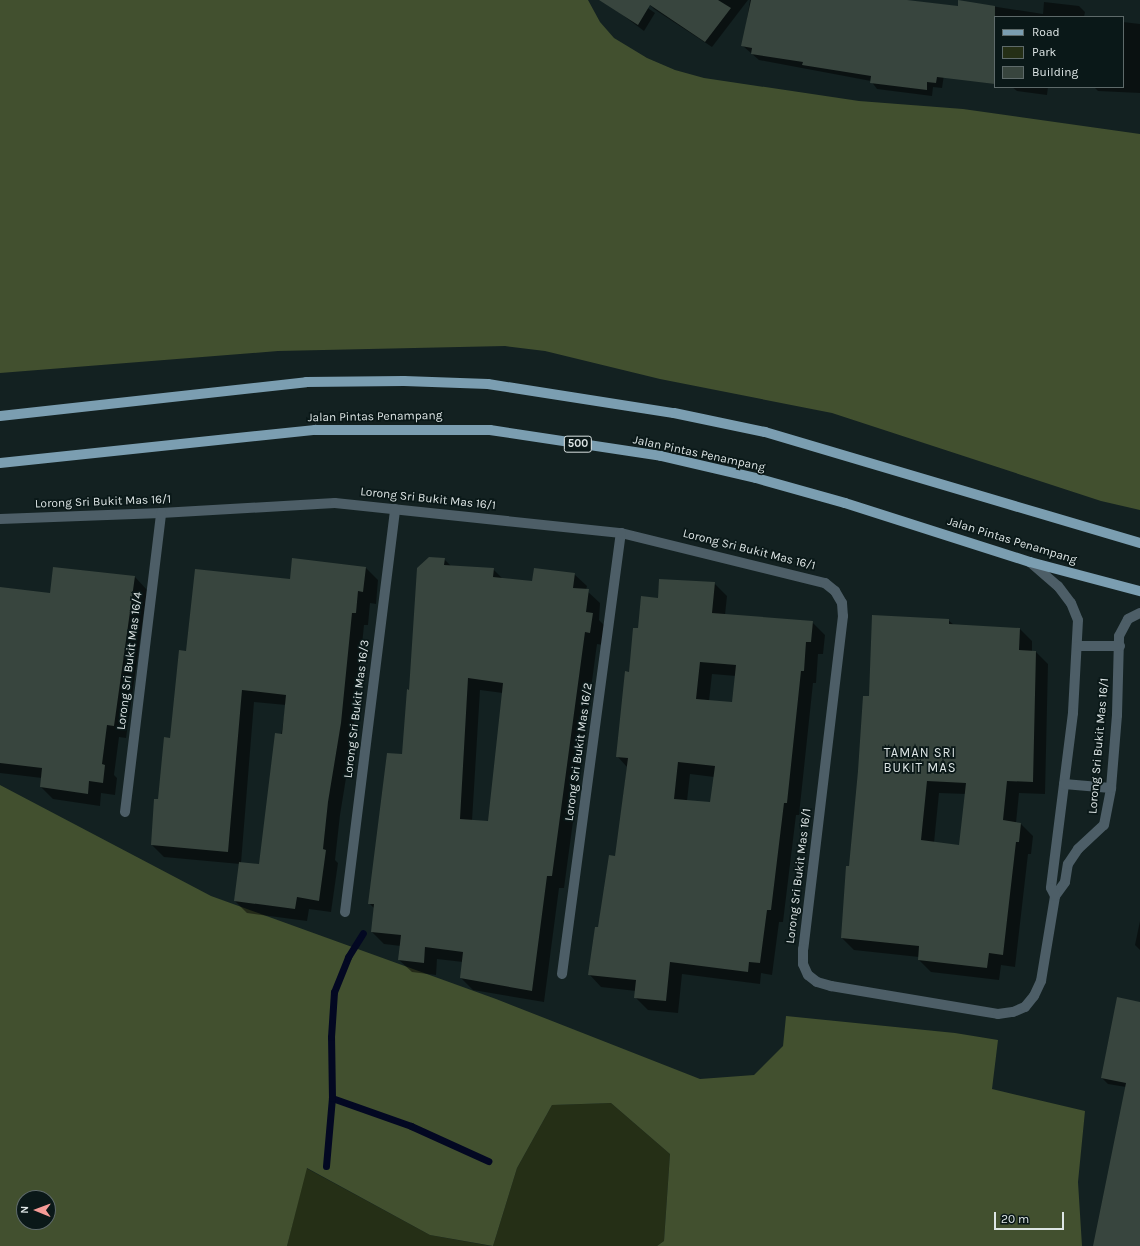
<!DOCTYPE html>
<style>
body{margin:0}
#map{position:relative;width:1140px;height:1246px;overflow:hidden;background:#132121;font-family:Karla,sans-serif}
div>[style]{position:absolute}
.green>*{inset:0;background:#252f16}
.forest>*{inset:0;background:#42502f}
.shadow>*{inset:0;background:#0007}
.stream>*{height:7px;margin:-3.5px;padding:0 3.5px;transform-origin:3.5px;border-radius:3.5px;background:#030822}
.building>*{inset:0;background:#38453e}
.street>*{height:10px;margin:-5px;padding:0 5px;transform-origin:5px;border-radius:5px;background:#4d5e67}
.primary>*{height:10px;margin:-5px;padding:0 5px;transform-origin:5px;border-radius:5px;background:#7b9eb1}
span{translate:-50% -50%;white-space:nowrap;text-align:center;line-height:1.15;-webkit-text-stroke:3.5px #0a1818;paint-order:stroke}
.shield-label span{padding:1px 3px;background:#0a1818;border:1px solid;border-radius:3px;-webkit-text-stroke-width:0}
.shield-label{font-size:11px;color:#dde5e5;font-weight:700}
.street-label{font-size:12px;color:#dde5e5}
.neighbourhood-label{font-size:13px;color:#dde5e5;letter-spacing:1px}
.legend{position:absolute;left:994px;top:16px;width:130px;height:72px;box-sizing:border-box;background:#0a1818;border:1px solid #5e6a6a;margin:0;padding:5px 7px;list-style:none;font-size:12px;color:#dde5e5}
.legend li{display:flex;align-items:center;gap:8px;height:20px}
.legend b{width:20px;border:1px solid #5e6a6a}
.north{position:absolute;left:16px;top:1190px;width:40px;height:40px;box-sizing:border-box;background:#0a1818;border:1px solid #5e6a6a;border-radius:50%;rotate:271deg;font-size:11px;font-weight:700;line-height:16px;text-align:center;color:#dde5e5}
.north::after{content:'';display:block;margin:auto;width:14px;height:18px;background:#f59b97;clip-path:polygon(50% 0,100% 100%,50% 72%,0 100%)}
.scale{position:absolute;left:994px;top:1212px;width:70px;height:18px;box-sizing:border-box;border:2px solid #dde5e5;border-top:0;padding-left:5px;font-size:12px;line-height:14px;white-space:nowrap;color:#dde5e5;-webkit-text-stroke:3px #0a1818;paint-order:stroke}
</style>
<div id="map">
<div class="green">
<i style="clip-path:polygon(611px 1103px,670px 1154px,664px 1241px,657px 1246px,493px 1246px,517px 1168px,552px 1105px)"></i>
<i style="clip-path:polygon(306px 1168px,430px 1235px,491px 1246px,287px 1246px)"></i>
</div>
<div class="forest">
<i style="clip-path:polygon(0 0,588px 0,600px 22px,614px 38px,647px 58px,675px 70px,704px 78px,859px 101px,963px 109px,1140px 134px,1140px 510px,1101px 501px,832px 413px,660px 379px,545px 351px,505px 346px,278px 351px,0 373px)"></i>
<i style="clip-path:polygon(evenodd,0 785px,211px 896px,496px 999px,700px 1079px,754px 1075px,783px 1046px,786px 1016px,955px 1033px,998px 1040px,992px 1089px,1085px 1111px,1078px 1182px,1082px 1246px,657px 1246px,664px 1241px,670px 1154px,611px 1103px,552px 1105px,517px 1168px,493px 1246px,430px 1235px,307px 1168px,287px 1246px,0 1246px,0 785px,24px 1198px,48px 1198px,48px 1222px,24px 1222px,24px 1198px)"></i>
</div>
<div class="shadow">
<i style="clip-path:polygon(622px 0,636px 0,655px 13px,644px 31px,616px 10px)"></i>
<i style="clip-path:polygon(650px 0,748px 0,712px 47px,654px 9px,648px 3px)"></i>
<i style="clip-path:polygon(750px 0,899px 0,958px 7px,959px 1px,1043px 14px,1044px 2px,1079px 6px,1085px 12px,1084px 17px,995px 17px,995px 83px,944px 75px,942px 88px,933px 87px,932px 96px,877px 89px,871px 81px,759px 60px,743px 46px)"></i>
<i style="clip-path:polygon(1123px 22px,1140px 24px,1140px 93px,1098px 91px,1094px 87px,1123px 87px)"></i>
<i style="clip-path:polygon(1012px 87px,1048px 87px,1047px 95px,1017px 91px)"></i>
<i style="clip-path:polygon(evenodd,444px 559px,452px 567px,493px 569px,503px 579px,533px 582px,574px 574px,587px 586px,586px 590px,600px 603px,599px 620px,605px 626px,603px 645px,597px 644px,564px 888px,559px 888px,544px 1002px,473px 990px,461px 978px,463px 962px,437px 959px,436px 975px,412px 972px,399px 960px,401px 946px,384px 944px,372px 932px,374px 908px,369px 903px,403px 756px,410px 691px,444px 559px,480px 690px,503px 693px,489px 822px,472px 821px,480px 690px)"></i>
<i style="clip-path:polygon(evenodd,366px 568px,378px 580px,376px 604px,370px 603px,368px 625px,364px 625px,353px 735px,340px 815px,335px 860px,338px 863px,331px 912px,309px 909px,307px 921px,247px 913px,235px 901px,240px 864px,164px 857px,152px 845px,187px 652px,291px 580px,366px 568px,254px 702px,286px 705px,260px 866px,241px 863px,254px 702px)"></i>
<i style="clip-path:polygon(135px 577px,147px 590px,126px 738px,119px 737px,114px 775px,117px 778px,115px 795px,101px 793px,100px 806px,53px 799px,41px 787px,42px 778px,0 773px,0 588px,51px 594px)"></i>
<i style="clip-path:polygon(evenodd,714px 583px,727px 596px,725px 615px,812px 622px,825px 635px,823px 654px,818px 654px,816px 683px,813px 683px,799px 815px,796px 815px,783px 922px,779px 922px,772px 975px,761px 973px,760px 984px,682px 974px,678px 1013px,648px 1010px,636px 998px,636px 991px,601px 987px,589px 974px,616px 857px,627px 767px,617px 756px,630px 673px,639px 629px,659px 599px,714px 583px,712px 674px,736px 676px,733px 703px,709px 701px,712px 674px,714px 583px,690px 774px,714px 777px,711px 803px,687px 801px,690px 774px)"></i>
<i style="clip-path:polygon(evenodd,948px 620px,954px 625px,1020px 629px,1032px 641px,1032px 651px,1036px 652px,1048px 664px,1045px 794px,1019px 793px,1016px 823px,1021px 824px,1033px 836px,1031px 854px,1028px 854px,1015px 967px,1001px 965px,999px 980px,931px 972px,919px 960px,919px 957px,854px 950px,842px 938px,870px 697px,948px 620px,939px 793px,966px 794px,960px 846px,934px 843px,939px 793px)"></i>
<i style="clip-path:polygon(1140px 921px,1140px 950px,1135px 945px)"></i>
<i style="clip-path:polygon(1140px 1003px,1140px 1246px,1095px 1246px,1126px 1087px,1108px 1084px,1102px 1078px)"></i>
</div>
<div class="stream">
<i style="left:332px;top:1098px;width:84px;rotate:19.5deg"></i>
<i style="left:411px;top:1126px;width:85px;rotate:24.4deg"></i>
<i style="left:326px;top:1166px;width:68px;rotate:-85deg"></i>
<i style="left:332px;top:1098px;width:61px;rotate:-90.9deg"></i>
<i style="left:331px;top:1037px;width:45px;rotate:-86.2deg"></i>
<i style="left:334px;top:992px;width:38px;rotate:-68deg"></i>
<i style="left:348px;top:957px;width:28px;rotate:-58deg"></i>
</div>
<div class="building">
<i style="clip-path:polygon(599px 0,718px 0,731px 8px,705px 42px,650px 5px,638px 25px)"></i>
<i style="clip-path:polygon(751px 0,907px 0,958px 6px,958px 0,995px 6px,995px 84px,937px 77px,936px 83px,927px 82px,927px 90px,870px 83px,871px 76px,802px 65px,803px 62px,751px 54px,752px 48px,741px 46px)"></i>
<i style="clip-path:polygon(evenodd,429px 557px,445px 558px,444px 565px,494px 568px,493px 577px,532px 581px,534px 568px,575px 573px,573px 588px,589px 589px,586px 612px,593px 613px,590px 633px,585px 632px,552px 876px,547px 876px,532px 991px,460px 978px,463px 952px,425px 947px,424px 963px,398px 960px,401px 935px,371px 932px,374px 904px,368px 904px,387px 753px,402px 754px,407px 689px,409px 690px,417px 568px,429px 557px,468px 678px,503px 683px,488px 821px,460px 819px,468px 678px)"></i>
<i style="clip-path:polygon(292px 558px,366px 567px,363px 592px,358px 591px,356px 613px,352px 613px,341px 723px,328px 802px,323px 849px,326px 850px,319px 901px,297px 897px,295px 909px,234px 901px,239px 862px,259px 864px,275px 733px,282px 734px,286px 695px,242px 690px,228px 852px,151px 845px,154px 799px,158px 799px,164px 737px,170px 738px,179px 650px,186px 651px,195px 569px,290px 579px)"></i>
<i style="clip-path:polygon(53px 567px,135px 576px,114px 726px,107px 725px,102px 764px,105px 765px,103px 783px,89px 781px,88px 794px,40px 787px,42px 768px,0 763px,0 587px,50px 593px)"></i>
<i style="clip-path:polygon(evenodd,659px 579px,715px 582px,712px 613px,813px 621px,811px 642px,806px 642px,804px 671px,801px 671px,787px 803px,784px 803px,771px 910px,767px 910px,760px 963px,749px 962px,748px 972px,670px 962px,666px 1001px,634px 998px,636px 980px,588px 975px,595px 927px,598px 927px,609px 855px,615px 856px,628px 758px,616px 757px,625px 671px,629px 672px,633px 628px,638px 628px,641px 596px,658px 598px,659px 579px,700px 662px,736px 665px,732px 702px,696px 699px,700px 662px,659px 579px,678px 762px,715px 766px,710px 802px,674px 799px,678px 762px)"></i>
<i style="clip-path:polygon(evenodd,872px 615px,949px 619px,949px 624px,1020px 628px,1019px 650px,1036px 651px,1033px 782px,1007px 781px,1003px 820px,1021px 823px,1019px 842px,1016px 842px,1003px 955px,989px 953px,987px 968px,918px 960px,919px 946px,841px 938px,846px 866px,849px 866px,858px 771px,863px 696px,869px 696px,872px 615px,927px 781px,966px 783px,959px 845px,921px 840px,927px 781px)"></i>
<i style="clip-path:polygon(1117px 997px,1140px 1002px,1140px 1246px,1093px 1246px,1126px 1083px,1101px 1078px)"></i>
</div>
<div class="street">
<i style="left:0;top:519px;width:161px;rotate:-2.1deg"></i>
<i style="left:161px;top:513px;width:174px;rotate:-3.3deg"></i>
<i style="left:335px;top:503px;width:288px;rotate:6deg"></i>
<i style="left:621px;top:533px;width:210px;rotate:13.8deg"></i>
<i style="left:825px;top:583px;width:13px;rotate:39deg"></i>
<i style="left:835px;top:591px;width:14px;rotate:60deg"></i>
<i style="left:842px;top:603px;width:13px;rotate:86deg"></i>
<i style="left:843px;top:616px;width:335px;rotate:96.8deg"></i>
<i style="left:803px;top:949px;width:15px;rotate:90deg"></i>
<i style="left:803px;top:964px;width:12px;rotate:66deg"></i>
<i style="left:808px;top:975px;width:11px;rotate:38deg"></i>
<i style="left:817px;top:982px;width:15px;rotate:16deg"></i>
<i style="left:831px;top:986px;width:169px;rotate:9.5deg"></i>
<i style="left:998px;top:1014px;width:15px;rotate:-8deg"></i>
<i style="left:1013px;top:1012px;width:13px;rotate:-23deg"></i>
<i style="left:1025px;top:1007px;width:14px;rotate:-51deg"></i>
<i style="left:1034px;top:996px;width:17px;rotate:-65deg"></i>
<i style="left:1041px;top:981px;width:86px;rotate:-80.6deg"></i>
<i style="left:1055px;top:896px;width:17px;rotate:-54deg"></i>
<i style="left:1065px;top:882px;width:18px;rotate:-81deg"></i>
<i style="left:1068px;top:864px;width:18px;rotate:-56deg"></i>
<i style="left:1078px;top:849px;width:35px;rotate:-43deg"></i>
<i style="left:1104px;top:825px;width:38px;rotate:-79deg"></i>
<i style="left:1111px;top:788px;width:73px;rotate:-85.3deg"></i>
<i style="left:1117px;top:715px;width:79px;rotate:-88.5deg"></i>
<i style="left:1119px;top:636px;width:19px;rotate:-62deg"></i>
<i style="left:1128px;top:619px;width:13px;rotate:-27deg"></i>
<i style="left:1030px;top:562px;width:37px;rotate:41deg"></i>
<i style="left:1058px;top:586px;width:21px;rotate:53deg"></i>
<i style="left:1071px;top:603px;width:18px;rotate:68deg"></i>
<i style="left:1078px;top:620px;width:93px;rotate:93.1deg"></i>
<i style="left:1073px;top:713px;width:176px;rotate:97.2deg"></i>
<i style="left:1051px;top:888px;width:9px;rotate:63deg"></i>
<i style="left:1078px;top:646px;width:42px"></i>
<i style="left:1064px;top:784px;width:47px;rotate:4.9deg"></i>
<i style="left:125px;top:812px;width:301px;rotate:-83.1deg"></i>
<i style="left:345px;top:912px;width:406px;rotate:-82.9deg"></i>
<i style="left:562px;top:974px;width:445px;rotate:-82.4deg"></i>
</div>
<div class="primary">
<i style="left:0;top:416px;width:308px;rotate:-6.3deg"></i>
<i style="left:306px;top:382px;width:98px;rotate:-0.6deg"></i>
<i style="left:404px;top:381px;width:84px;rotate:2deg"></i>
<i style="left:488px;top:384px;width:188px;rotate:8.9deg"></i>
<i style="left:674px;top:413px;width:93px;rotate:11.8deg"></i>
<i style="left:765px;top:432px;width:391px;rotate:16.5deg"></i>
<i style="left:0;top:463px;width:317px;rotate:-6deg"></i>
<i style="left:315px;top:430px;width:175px"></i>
<i style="left:490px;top:430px;width:173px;rotate:8.6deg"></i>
<i style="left:661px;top:456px;width:98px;rotate:13deg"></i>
<i style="left:756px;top:478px;width:92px;rotate:15.7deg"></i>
<i style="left:845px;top:503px;width:194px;rotate:17.7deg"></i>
<i style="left:1030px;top:562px;width:114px;rotate:14.8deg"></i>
</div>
<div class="shield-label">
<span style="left:578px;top:444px">500</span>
</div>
<div class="street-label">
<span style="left:375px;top:417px;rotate:-1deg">Jalan Pintas Penampang</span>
<span style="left:699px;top:454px;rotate:12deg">Jalan Pintas Penampang</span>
<span style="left:428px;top:499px;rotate:6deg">Lorong Sri Bukit Mas 16/1</span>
<span style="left:103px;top:502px;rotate:-2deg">Lorong Sri Bukit Mas 16/1</span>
<span style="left:1012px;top:541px;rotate:17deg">Jalan Pintas Penampang</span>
<span style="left:749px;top:550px;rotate:14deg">Lorong Sri Bukit Mas 16/1</span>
<span style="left:130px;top:661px;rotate:-83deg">Lorong Sri Bukit Mas 16/4</span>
<span style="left:357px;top:709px;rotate:-83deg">Lorong Sri Bukit Mas 16/3</span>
<span style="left:1099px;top:746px;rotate:-85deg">Lorong Sri Bukit Mas 16/1</span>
<span style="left:579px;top:752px;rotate:-82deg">Lorong Sri Bukit Mas 16/2</span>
<span style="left:799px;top:876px;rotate:-83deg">Lorong Sri Bukit Mas 16/1</span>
</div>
<div class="neighbourhood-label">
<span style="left:920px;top:761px">TAMAN SRI<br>BUKIT MAS</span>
</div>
<ul class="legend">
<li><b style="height:5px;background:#7b9eb1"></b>Road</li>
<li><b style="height:11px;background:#252f16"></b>Park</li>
<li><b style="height:11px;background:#38453e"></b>Building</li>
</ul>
<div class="north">N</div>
<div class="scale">20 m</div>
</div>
